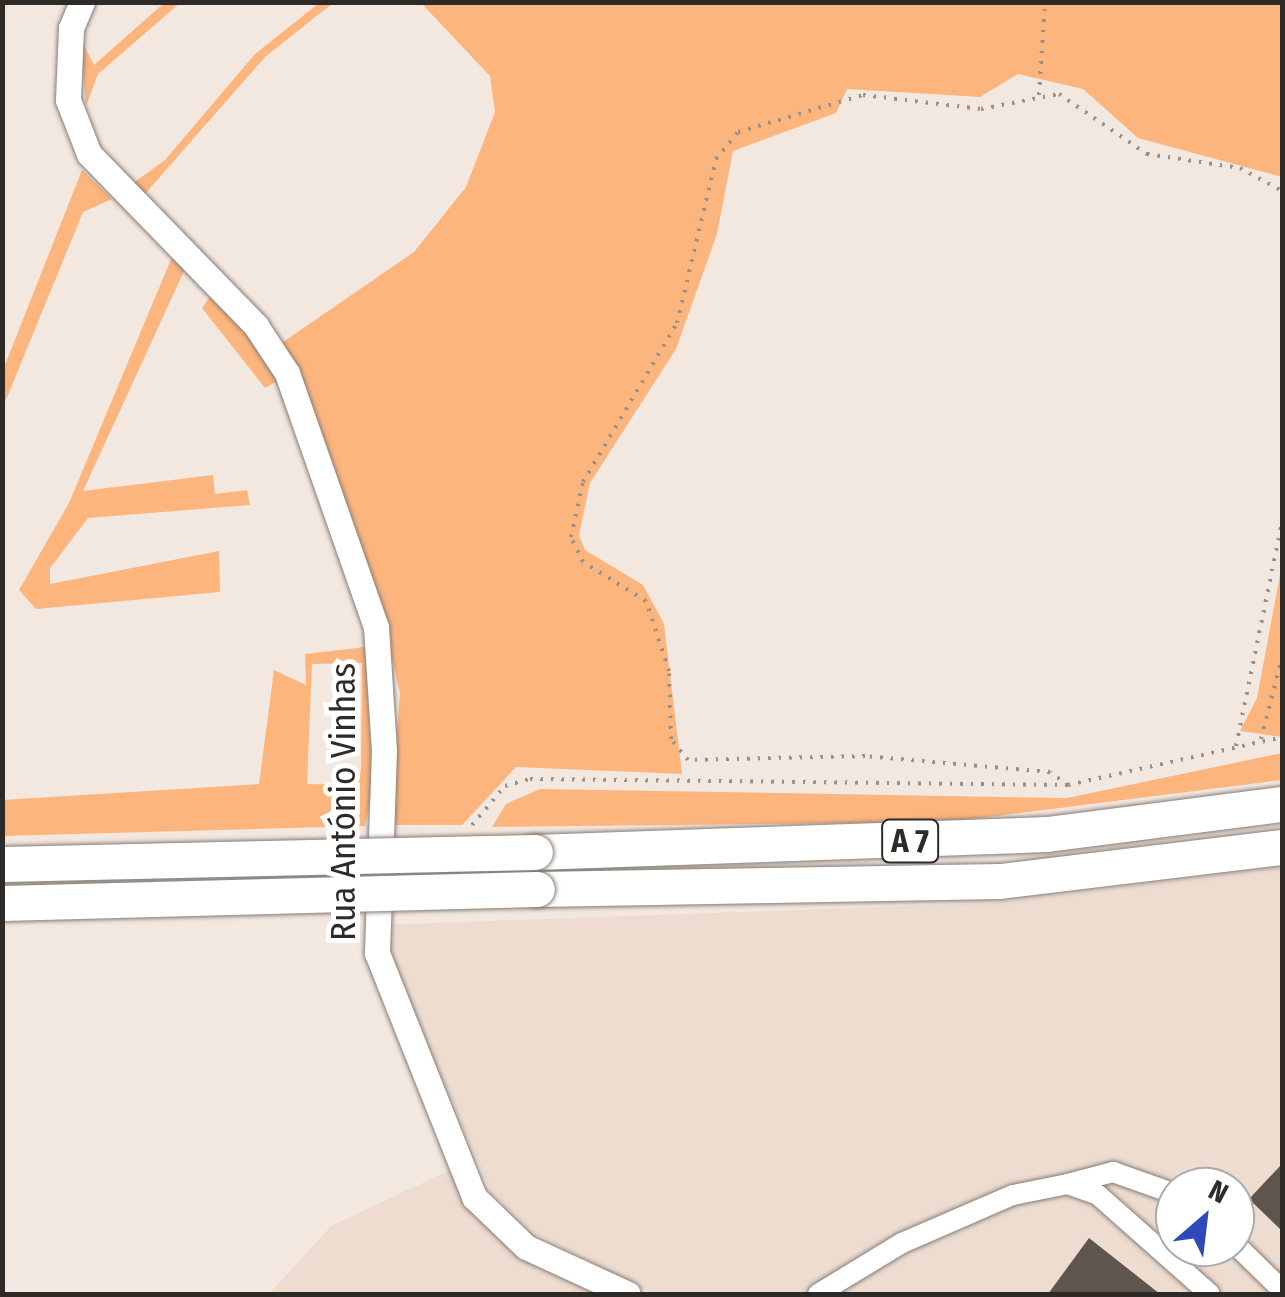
<!DOCTYPE html>
<meta charset="utf-8">
<style>
body{margin:0}
#map{position:relative;width:1285px;height:1297px;overflow:hidden;background:#f3e8e0;font-family:"Fira Sans Condensed",sans-serif}
div>[style]{position:absolute}
.built>*{inset:0;background:#eedcd0}
.green>*{inset:0;background:#fdb57e}
.building>*{inset:0;background:#5e554f}
.path>*{height:4px;margin-top:-2px;transform-origin:0;background:repeating-linear-gradient(90deg,#98918b 0 2.5px,transparent 0 10.5px)}
.roads{filter:drop-shadow(0 0 2px #867d76) drop-shadow(0 0 2px #867d76)}
.minor>*{height:20px;margin:-10px;padding:0 10px;transform-origin:10px;border-radius:10px;background:#fff}
.tertiary>*{height:25px;margin:-12.5px;padding:0 12.5px;transform-origin:12.5px;border-radius:12.5px;background:#fff}
.motorway>*{height:35px;margin:-17.5px;padding:0 17.5px;transform-origin:17.5px;border-radius:17.5px;background:#fff}
.bridges{filter:drop-shadow(0 0 2px #867d76) drop-shadow(0 0 2px #867d76)}
.motorway-bridge>*{height:35px;margin:-17.5px;padding:0 17.5px;transform-origin:17.5px;border-radius:17.5px;background:#fff}
span{translate:-50% -50%;white-space:nowrap;text-align:center;line-height:1.15;-webkit-text-stroke:10px #fff;paint-order:stroke}
.shield-label span{padding:2px 8px;background:#fff;border:2px solid;border-radius:8px;-webkit-text-stroke-width:0}
.shield-label{font-size:32px;color:#2e2a28;font-weight:700}
.street-label{font-size:35px;color:#2e2a28}
.frame{position:absolute;inset:0;border:5px solid #2e2a28;pointer-events:none}
.north{position:absolute;left:1155px;top:1167px;width:100px;height:100px;box-sizing:border-box;background:#fff;border:2px solid #abaaa9;border-radius:50%;rotate:28deg;font-size:28px;font-weight:700;line-height:40px;text-align:center;color:#2e2a28}
.north::after{content:'';display:block;margin:auto;width:35px;height:45px;background:#2d49ba;clip-path:polygon(50% 0,100% 100%,50% 72%,0 100%)}
</style>
<div id="map">
<div class="built">
<i style="clip-path:polygon(evenodd,1282px 867px,1282px 1294px,653px 1294px,533px 1232px,491px 1192px,377px 925px,997px 903px,1282px 867px,1175px 1187px,1235px 1187px,1235px 1247px,1175px 1247px,1175px 1187px)"></i>
<i style="clip-path:polygon(450px 1170px,463px 1192px,613px 1294px,269px 1294px,331px 1226px)"></i>
</div>
<div class="green">
<i style="clip-path:polygon(164px 3px,180px 3px,98px 74px,86px 106px,81px 40px,94px 65px)"></i>
<i style="clip-path:polygon(319px 3px,333px 3px,265px 57px,144px 195px,132px 184px,165px 160px,255px 54px)"></i>
<i style="clip-path:polygon(421px 3px,1282px 3px,1282px 177px,1138px 138px,1083px 89px,1018px 74px,980px 97px,847px 89px,836px 113px,733px 151px,717px 234px,676px 349px,590px 483px,579px 535px,585px 550px,643px 585px,664px 624px,682px 774px,516px 767px,462px 825px,390px 825px,400px 693px,381px 610px,283px 342px,414px 252px,466px 187px,495px 112px,490px 76px)"></i>
<i style="clip-path:polygon(82px 170px,112px 199px,83px 212px,3px 407px,3px 370px)"></i>
<i style="clip-path:polygon(172px 257px,185px 269px,83px 491px,213px 475px,215px 494px,247px 490px,250px 505px,88px 518px,50px 568px,50px 584px,219px 551px,220px 592px,36px 609px,19px 590px,69px 503px)"></i>
<i style="clip-path:polygon(211px 295px,252px 340px,279px 380px,265px 388px,202px 308px)"></i>
<i style="clip-path:polygon(1282px 564px,1282px 737px,1240px 731px,1257px 698px)"></i>
<i style="clip-path:polygon(evenodd,365px 647px,373px 786px,365px 826px,3px 836px,2px 800px,259px 784px,274px 670px,306px 685px,305px 654px,365px 647px,362px 663px,361px 771px,352px 785px,307px 784px,312px 664px,362px 663px)"></i>
<i style="clip-path:polygon(1282px 753px,1282px 780px,949px 822px,492px 827px,506px 804px,540px 789px,1067px 798px)"></i>
</div>
<div class="building">
<i style="clip-path:polygon(1282px 1164px,1282px 1231px,1249px 1199px)"></i>
<i style="clip-path:polygon(1089px 1238px,1160px 1294px,1048px 1294px)"></i>
</div>
<div class="path">
<i style="left:1039px;top:95px;width:93px;rotate:-86.3deg"></i>
<i style="left:1261px;top:739px;width:85px;rotate:-75.6deg"></i>
<i style="left:1236px;top:746px;width:230px;rotate:-78.4deg"></i>
<i style="left:1068px;top:785px;width:22px;rotate:-144deg"></i>
<i style="left:1050px;top:772px;width:186px;rotate:-175.1deg"></i>
<i style="left:865px;top:756px;width:177px;rotate:178.7deg"></i>
<i style="left:688px;top:760px;width:27px;rotate:-129deg"></i>
<i style="left:671px;top:739px;width:68px;rotate:-91.7deg"></i>
<i style="left:669px;top:671px;width:74px;rotate:-108.2deg"></i>
<i style="left:646px;top:601px;width:74px;rotate:-148.2deg"></i>
<i style="left:583px;top:562px;width:28px;rotate:-116deg"></i>
<i style="left:571px;top:537px;width:56px;rotate:-77.7deg"></i>
<i style="left:583px;top:482px;width:185px;rotate:-59.4deg"></i>
<i style="left:677px;top:323px;width:169px;rotate:-76.6deg"></i>
<i style="left:716px;top:159px;width:35px;rotate:-51deg"></i>
<i style="left:738px;top:132px;width:130px;rotate:-16.5deg"></i>
<i style="left:863px;top:95px;width:119px;rotate:6.8deg"></i>
<i style="left:981px;top:109px;width:79px;rotate:-10.9deg"></i>
<i style="left:1059px;top:94px;width:107px;rotate:34.3deg"></i>
<i style="left:1147px;top:154px;width:94px;rotate:8.6deg"></i>
<i style="left:1240px;top:168px;width:48px;rotate:28.7deg"></i>
<i style="left:472px;top:825px;width:51px;rotate:-49.8deg"></i>
<i style="left:505px;top:786px;width:26px;rotate:-16deg"></i>
<i style="left:530px;top:779px;width:538px;rotate:0.64deg"></i>
<i style="left:1068px;top:785px;width:219px;rotate:-12.6deg"></i>
</div>
<div class="roads">
<div class="minor">
<i style="left:1068px;top:1184px;width:47px;rotate:-14.9deg"></i>
<i style="left:1113px;top:1172px;width:66px;rotate:19.5deg"></i>
<i style="left:1235px;top:1244px;width:66px;rotate:44.4deg"></i>
<i style="left:818px;top:1294px;width:98px;rotate:-31.3deg"></i>
<i style="left:902px;top:1243px;width:121px;rotate:-23.4deg"></i>
<i style="left:1013px;top:1195px;width:56px;rotate:-11.3deg"></i>
<i style="left:1068px;top:1184px;width:32px;rotate:20deg"></i>
<i style="left:1098px;top:1195px;width:149px;rotate:41.5deg"></i>
</div>
<div class="tertiary">
<i style="left:82px;top:2px;width:28px;rotate:113deg"></i>
<i style="left:71px;top:28px;width:72px;rotate:92.4deg"></i>
<i style="left:68px;top:100px;width:58px;rotate:68.7deg"></i>
<i style="left:89px;top:154px;width:240px;rotate:45.8deg"></i>
<i style="left:256px;top:326px;width:56px;rotate:56.6deg"></i>
<i style="left:287px;top:373px;width:269px;rotate:70.7deg"></i>
<i style="left:376px;top:627px;width:124px;rotate:86.3deg"></i>
<i style="left:384px;top:751px;width:202px;rotate:92deg"></i>
<i style="left:377px;top:953px;width:263px;rotate:68.3deg"></i>
<i style="left:474px;top:1197px;width:72px;rotate:43.9deg"></i>
<i style="left:526px;top:1247px;width:112px;rotate:24.7deg"></i>
</div>
<div class="motorway">
<i style="left:535px;top:852px;width:512px;rotate:-2.01deg"></i>
<i style="left:1047px;top:834px;width:237px;rotate:-7.3deg"></i>
<i style="left:537px;top:889px;width:463px;rotate:-1deg"></i>
<i style="left:1000px;top:881px;width:284px;rotate:-6.9deg"></i>
</div>
</div>
<div class="bridges">
<div class="motorway-bridge">
<i style="left:2px;top:864px;width:533px;rotate:-1.29deg"></i>
<i style="left:2px;top:903px;width:535px;rotate:-1.5deg"></i>
</div>
</div>
<div class="shield-label">
<span style="left:910px;top:841px">A 7</span>
</div>
<div class="street-label">
<span style="left:343px;top:802px;rotate:-90deg">Rua António Vinhas</span>
</div>
<div class="frame"></div>
<div class="north">N</div>
</div>
